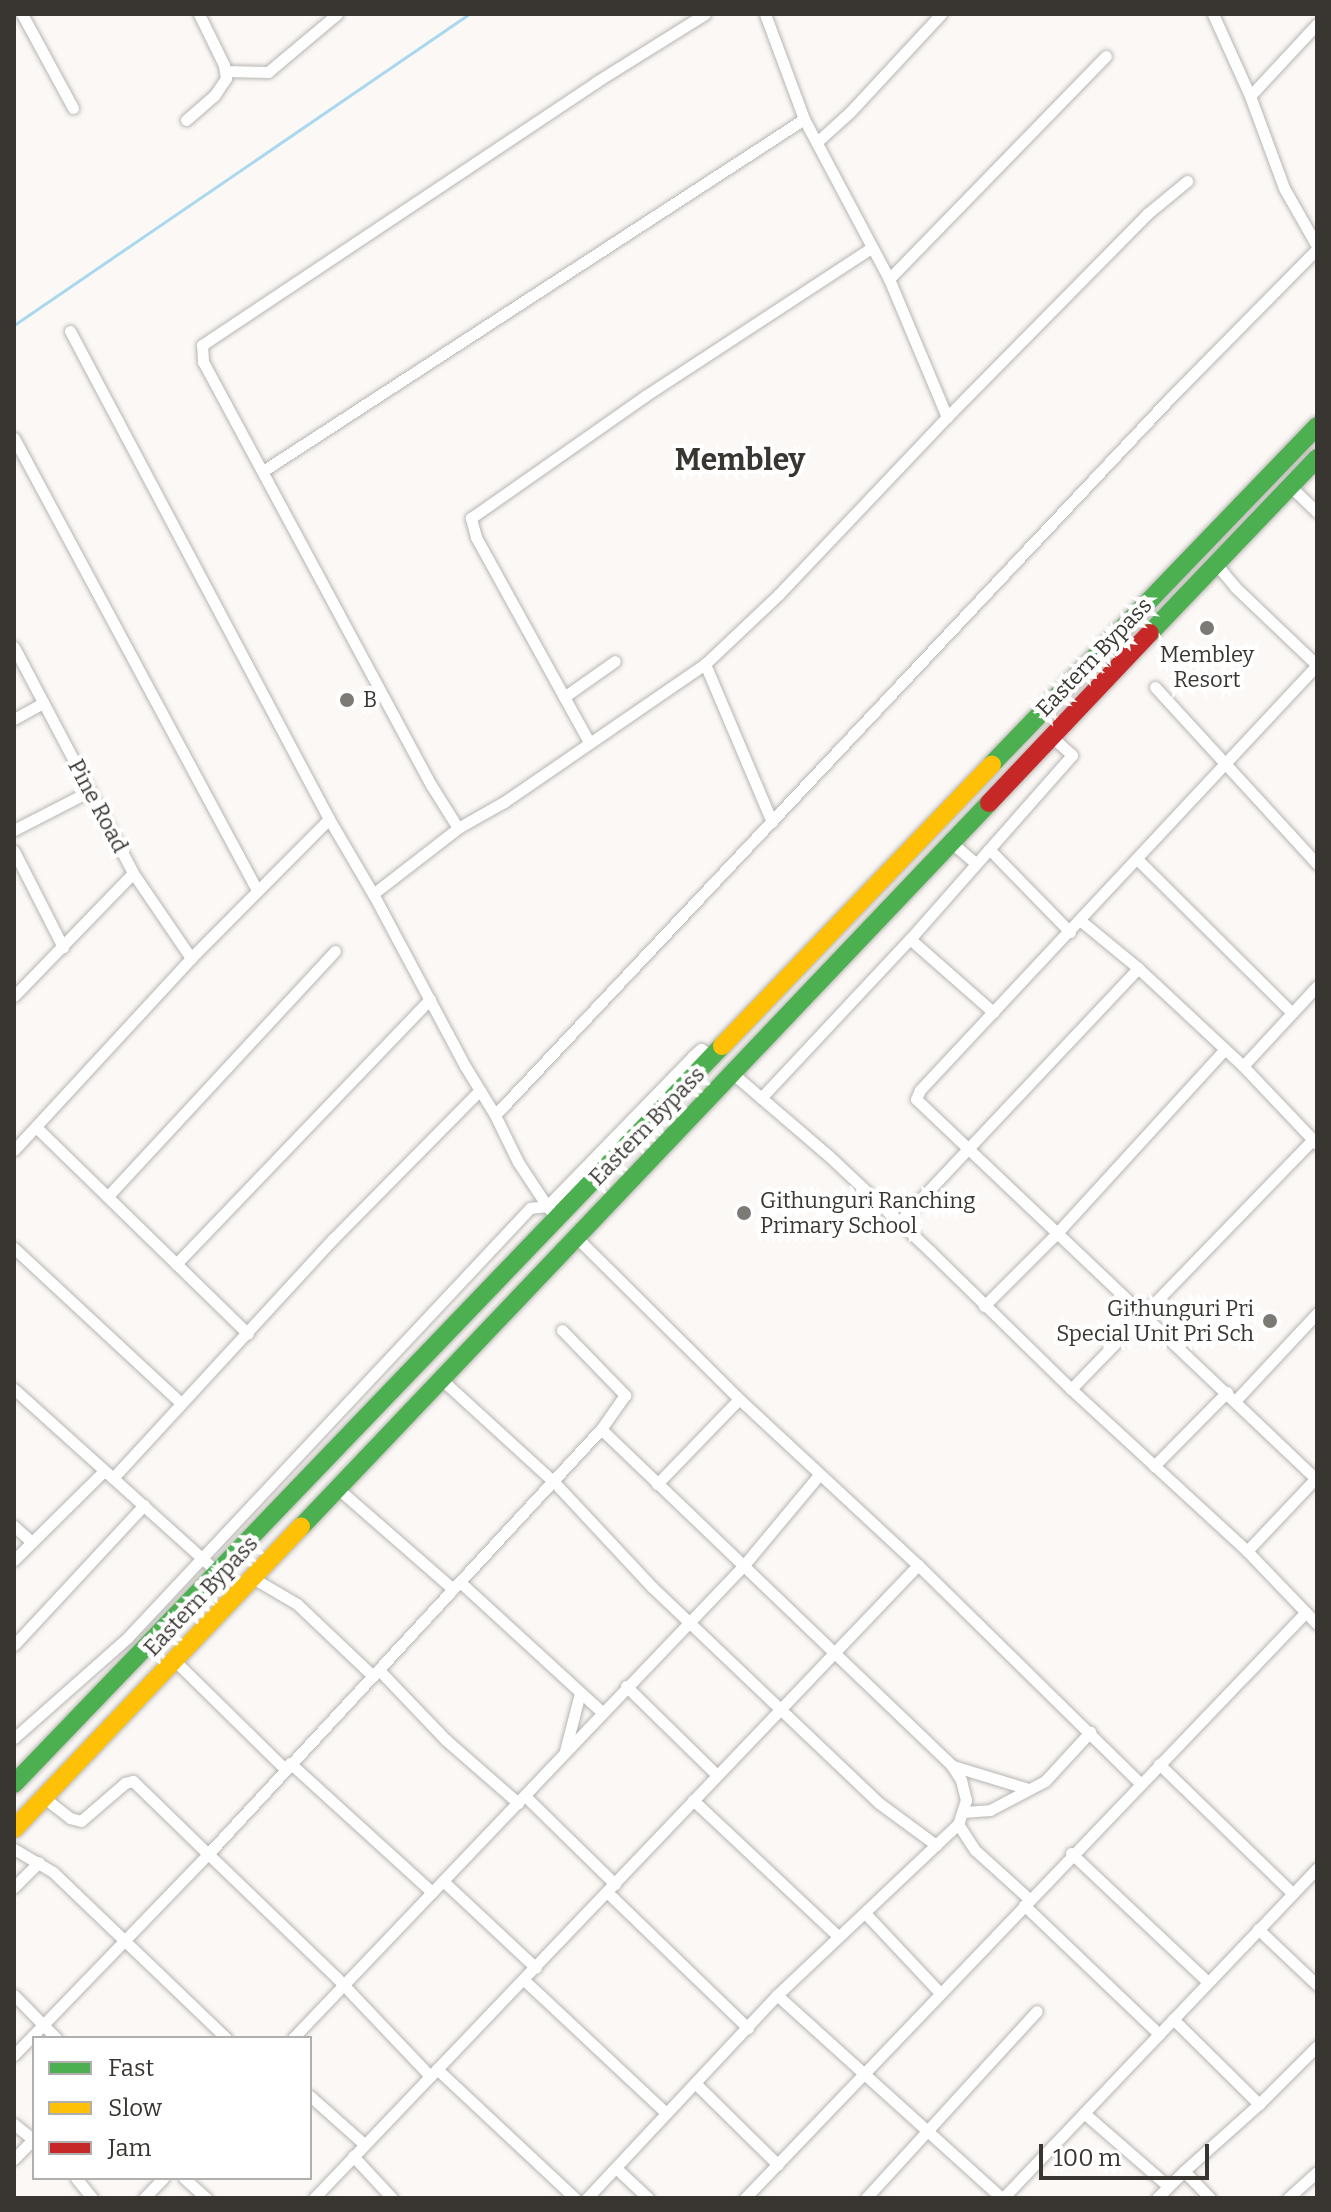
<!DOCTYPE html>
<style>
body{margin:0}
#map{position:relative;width:1331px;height:2212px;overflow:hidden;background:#fbf8f5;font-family:Bitter,serif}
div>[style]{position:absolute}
.stream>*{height:3px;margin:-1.5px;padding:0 1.5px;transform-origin:1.5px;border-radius:1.5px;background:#aad8ee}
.roads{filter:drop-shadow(0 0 2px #b7b5b2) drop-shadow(0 0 2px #b7b5b2)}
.street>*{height:11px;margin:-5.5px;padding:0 5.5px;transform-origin:5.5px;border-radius:5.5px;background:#fefefe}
.fast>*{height:18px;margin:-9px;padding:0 9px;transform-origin:9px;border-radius:9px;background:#4caf50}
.slow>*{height:18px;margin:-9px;padding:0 9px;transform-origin:9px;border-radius:9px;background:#ffc107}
.jam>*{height:18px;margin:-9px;padding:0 9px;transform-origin:9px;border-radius:9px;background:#c62828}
.dots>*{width:22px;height:22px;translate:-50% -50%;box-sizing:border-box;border:4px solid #fff;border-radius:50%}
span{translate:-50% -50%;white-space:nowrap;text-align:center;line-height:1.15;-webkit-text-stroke:8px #fff;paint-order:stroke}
.poi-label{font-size:22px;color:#393632}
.left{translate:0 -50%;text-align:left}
.right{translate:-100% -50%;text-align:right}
.street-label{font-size:22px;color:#393632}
.district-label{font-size:30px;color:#393632;font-weight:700}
.frame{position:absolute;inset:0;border:16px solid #393632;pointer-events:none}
.legend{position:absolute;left:32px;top:2036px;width:280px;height:144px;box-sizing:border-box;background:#fff;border:2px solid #b0afad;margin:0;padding:10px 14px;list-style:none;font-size:24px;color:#393632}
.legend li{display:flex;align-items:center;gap:16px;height:40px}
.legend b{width:40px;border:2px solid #b0afad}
.scale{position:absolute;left:1039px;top:2144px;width:170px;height:36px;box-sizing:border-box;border:4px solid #393632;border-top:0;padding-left:10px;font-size:24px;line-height:28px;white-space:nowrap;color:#393632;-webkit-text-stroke:6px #fff;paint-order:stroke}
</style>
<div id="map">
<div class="stream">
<i style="left:14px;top:325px;width:551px;rotate:-34.35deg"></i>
</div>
<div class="roads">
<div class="street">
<i style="left:22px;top:14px;width:107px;rotate:61.5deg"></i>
<i style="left:765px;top:14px;width:112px;rotate:69.6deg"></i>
<i style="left:1213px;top:14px;width:90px;rotate:65.7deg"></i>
<i style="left:1250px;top:96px;width:98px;rotate:69.7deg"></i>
<i style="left:1284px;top:188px;width:67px;rotate:60.4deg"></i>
<i style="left:226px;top:71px;width:42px;rotate:1.4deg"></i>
<i style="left:268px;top:72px;width:90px;rotate:-40deg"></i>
<i style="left:1250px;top:96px;width:98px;rotate:-47.1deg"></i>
<i style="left:186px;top:120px;width:37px;rotate:-41deg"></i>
<i style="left:214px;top:96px;width:22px;rotate:-56deg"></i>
<i style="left:226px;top:78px;width:13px;rotate:-99deg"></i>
<i style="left:224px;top:65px;width:57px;rotate:-116.1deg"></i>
<i style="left:818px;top:141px;width:43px;rotate:-42.2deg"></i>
<i style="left:850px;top:112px;width:134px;rotate:-47.1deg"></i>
<i style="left:70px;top:331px;width:552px;rotate:62.04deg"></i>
<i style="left:329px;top:819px;width:87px;rotate:59.6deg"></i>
<i style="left:947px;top:417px;width:285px;rotate:-45.4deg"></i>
<i style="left:1147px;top:214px;width:52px;rotate:-39.5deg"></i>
<i style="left:14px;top:438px;width:513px;rotate:61.74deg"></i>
<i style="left:263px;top:471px;width:645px;rotate:-33.05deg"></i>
<i style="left:804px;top:119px;width:181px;rotate:62deg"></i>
<i style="left:1290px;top:486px;width:37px;rotate:44deg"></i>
<i style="left:1216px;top:564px;width:30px;rotate:50deg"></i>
<i style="left:1235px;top:587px;width:113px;rotate:43.6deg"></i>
<i style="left:1317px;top:665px;width:582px;rotate:133.05deg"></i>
<i style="left:920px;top:1090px;width:10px;rotate:114deg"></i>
<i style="left:916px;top:1099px;width:553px;rotate:43.53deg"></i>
<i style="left:14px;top:647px;width:255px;rotate:62.2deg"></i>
<i style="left:133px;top:873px;width:103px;rotate:55.7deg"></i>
<i style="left:1155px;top:687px;width:240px;rotate:47.5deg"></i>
<i style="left:564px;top:697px;width:62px;rotate:-35.2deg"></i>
<i style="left:14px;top:719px;width:33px;rotate:-29deg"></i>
<i style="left:589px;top:742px;width:234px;rotate:-118.9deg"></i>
<i style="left:476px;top:537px;width:20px;rotate:-105deg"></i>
<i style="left:471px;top:518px;width:213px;rotate:-35deg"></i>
<i style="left:645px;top:396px;width:269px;rotate:-33.2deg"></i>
<i style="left:772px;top:822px;width:172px;rotate:-113deg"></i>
<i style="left:705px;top:664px;width:102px;rotate:-43.4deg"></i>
<i style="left:779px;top:594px;width:244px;rotate:-46.5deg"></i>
<i style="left:947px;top:417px;width:150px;rotate:-112.8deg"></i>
<i style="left:889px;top:279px;width:311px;rotate:-45.8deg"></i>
<i style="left:458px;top:828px;width:51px;rotate:-122.1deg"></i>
<i style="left:431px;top:785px;width:481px;rotate:-118.3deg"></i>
<i style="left:203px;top:362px;width:17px;rotate:-93deg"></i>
<i style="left:202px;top:345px;width:474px;rotate:-33.7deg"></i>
<i style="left:596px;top:82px;width:128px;rotate:-32deg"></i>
<i style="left:14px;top:830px;width:85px;rotate:-27.2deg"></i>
<i style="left:951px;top:842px;width:33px;rotate:41deg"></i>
<i style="left:989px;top:849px;width:116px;rotate:45.7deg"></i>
<i style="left:14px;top:851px;width:108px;rotate:63deg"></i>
<i style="left:1137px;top:859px;width:218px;rotate:44.8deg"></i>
<i style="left:1081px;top:921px;width:74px;rotate:39.5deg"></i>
<i style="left:1138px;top:968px;width:144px;rotate:43deg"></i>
<i style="left:1243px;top:1066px;width:108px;rotate:46.5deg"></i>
<i style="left:910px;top:939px;width:245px;rotate:-48.6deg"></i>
<i style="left:1072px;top:755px;width:28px;rotate:-138deg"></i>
<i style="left:14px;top:996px;width:171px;rotate:-45.9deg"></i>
<i style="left:713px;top:1058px;width:15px;rotate:-143deg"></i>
<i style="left:701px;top:1049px;width:11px;rotate:139deg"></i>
<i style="left:693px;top:1056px;width:209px;rotate:134.2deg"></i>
<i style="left:547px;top:1206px;width:53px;rotate:-123.4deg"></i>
<i style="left:518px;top:1162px;width:52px;rotate:-116.1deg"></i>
<i style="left:495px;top:1115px;width:983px;rotate:-46.73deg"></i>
<i style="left:1169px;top:399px;width:211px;rotate:-45.4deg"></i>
<i style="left:1243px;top:1066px;width:109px;rotate:-47.2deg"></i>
<i style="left:731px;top:1072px;width:129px;rotate:40.6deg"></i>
<i style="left:829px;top:1156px;width:139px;rotate:43.2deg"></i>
<i style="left:930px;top:1251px;width:197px;rotate:44.4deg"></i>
<i style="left:1071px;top:1389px;width:239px;rotate:42.6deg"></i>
<i style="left:1247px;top:1551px;width:101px;rotate:46.2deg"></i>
<i style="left:761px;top:1098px;width:218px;rotate:-46.9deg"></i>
<i style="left:910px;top:939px;width:111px;rotate:41.3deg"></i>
<i style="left:495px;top:1115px;width:57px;rotate:-121.5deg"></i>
<i style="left:465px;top:1066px;width:195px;rotate:-118.1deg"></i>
<i style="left:373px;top:894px;width:108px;rotate:-37.8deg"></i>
<i style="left:458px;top:828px;width:53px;rotate:-29.5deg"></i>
<i style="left:504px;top:802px;width:244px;rotate:-34.5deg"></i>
<i style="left:36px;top:1127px;width:296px;rotate:44.3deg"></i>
<i style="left:14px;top:1150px;width:261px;rotate:-47.3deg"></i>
<i style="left:191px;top:958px;width:196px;rotate:-45.2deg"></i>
<i style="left:108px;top:1196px;width:334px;rotate:-47.2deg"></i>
<i style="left:899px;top:1222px;width:349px;rotate:-46.7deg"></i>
<i style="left:575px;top:1236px;width:228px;rotate:44.8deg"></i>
<i style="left:737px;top:1397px;width:247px;rotate:42.9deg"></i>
<i style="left:918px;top:1565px;width:310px;rotate:44.5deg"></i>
<i style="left:14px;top:1248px;width:226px;rotate:42.9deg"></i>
<i style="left:176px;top:1264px;width:367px;rotate:-46.2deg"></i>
<i style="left:984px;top:1306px;width:103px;rotate:-45deg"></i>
<i style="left:1057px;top:1233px;width:249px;rotate:-47.6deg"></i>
<i style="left:562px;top:1330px;width:91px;rotate:45.9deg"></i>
<i style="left:625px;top:1395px;width:42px;rotate:125.2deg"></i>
<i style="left:441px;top:1379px;width:154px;rotate:42.4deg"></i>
<i style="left:555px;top:1483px;width:142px;rotate:47deg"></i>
<i style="left:652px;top:1587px;width:313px;rotate:43.6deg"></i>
<i style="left:879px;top:1803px;width:71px;rotate:36.4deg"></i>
<i style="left:14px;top:1389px;width:275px;rotate:42deg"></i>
<i style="left:1071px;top:1389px;width:347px;rotate:-45.9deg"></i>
<i style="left:1236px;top:1400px;width:119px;rotate:-47deg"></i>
<i style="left:1154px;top:1466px;width:104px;rotate:-45.4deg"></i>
<i style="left:113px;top:1478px;width:325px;rotate:-47.4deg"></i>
<i style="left:333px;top:1239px;width:209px;rotate:-45.4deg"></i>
<i style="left:657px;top:1484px;width:118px;rotate:-46deg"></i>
<i style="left:336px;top:1487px;width:155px;rotate:41.1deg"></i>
<i style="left:14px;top:1526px;width:24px;rotate:42deg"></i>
<i style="left:1247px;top:1551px;width:99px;rotate:-46.6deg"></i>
<i style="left:14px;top:1560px;width:127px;rotate:-44.7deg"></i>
<i style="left:251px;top:1577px;width:53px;rotate:30.4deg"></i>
<i style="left:297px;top:1604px;width:105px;rotate:43.5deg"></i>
<i style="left:460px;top:1582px;width:193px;rotate:42.5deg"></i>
<i style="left:14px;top:1645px;width:191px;rotate:-47.1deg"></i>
<i style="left:173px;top:1659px;width:157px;rotate:44.5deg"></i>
<i style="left:379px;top:1670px;width:97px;rotate:46.3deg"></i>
<i style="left:446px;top:1740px;width:96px;rotate:41.2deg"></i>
<i style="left:626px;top:1686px;width:127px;rotate:44.4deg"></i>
<i style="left:14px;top:1738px;width:152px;rotate:-41.5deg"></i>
<i style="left:128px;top:1637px;width:588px;rotate:-46.86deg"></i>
<i style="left:530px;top:1208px;width:17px;rotate:-7deg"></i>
<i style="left:547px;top:1206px;width:5px;rotate:53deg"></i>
<i style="left:565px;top:1751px;width:60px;rotate:-75.5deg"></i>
<i style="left:290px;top:1763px;width:192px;rotate:42.3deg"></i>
<i style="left:1159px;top:1764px;width:185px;rotate:44.1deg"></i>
<i style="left:953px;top:1766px;width:78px;rotate:17deg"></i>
<i style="left:525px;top:1796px;width:126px;rotate:44.4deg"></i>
<i style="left:693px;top:1800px;width:199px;rotate:43.2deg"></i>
<i style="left:963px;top:1812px;width:27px;rotate:-4deg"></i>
<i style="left:990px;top:1810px;width:62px;rotate:-27.8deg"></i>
<i style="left:1045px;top:1781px;width:67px;rotate:-47.4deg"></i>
<i style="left:958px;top:1824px;width:31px;rotate:57deg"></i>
<i style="left:975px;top:1850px;width:73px;rotate:42.2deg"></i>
<i style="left:14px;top:1849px;width:45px;rotate:30.5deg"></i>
<i style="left:53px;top:1872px;width:240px;rotate:43.8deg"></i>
<i style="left:1071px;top:1853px;width:188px;rotate:43.3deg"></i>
<i style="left:443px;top:1881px;width:127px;rotate:43.1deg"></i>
<i style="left:14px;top:1887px;width:35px;rotate:-45deg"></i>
<i style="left:607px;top:1892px;width:196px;rotate:44deg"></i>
<i style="left:1024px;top:1905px;width:187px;rotate:43.7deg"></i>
<i style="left:865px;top:1913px;width:110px;rotate:46.8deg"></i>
<i style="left:1258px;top:1929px;width:81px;rotate:43.5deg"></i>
<i style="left:524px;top:1980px;width:195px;rotate:43.1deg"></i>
<i style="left:14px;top:1995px;width:60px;rotate:45.7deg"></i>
<i style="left:777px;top:1995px;width:303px;rotate:42.1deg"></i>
<i style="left:1173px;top:2019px;width:121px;rotate:44.7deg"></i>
<i style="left:293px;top:2038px;width:654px;rotate:-46.36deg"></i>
<i style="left:744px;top:1565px;width:117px;rotate:-50.2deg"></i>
<i style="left:14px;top:2055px;width:279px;rotate:-46deg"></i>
<i style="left:208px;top:1854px;width:105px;rotate:-135.8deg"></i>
<i style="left:133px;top:1781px;width:8px;rotate:166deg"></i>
<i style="left:125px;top:1783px;width:58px;rotate:139.2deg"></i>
<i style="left:81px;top:1821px;width:11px;rotate:-165deg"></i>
<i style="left:70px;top:1818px;width:33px;rotate:-142deg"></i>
<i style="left:437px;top:2069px;width:189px;rotate:43.1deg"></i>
<i style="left:430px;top:2076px;width:137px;rotate:-133.5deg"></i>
<i style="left:336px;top:1977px;width:178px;rotate:-136.1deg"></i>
<i style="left:208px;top:1854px;width:579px;rotate:-47.24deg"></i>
<i style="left:601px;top:1429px;width:487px;rotate:43.8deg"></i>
<i style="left:952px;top:1766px;width:17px;rotate:57deg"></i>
<i style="left:961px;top:1780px;width:21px;rotate:76deg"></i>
<i style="left:966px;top:1800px;width:25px;rotate:108deg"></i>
<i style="left:958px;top:1824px;width:249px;rotate:136.6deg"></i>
<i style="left:777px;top:1995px;width:278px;rotate:133.1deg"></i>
<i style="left:696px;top:2084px;width:115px;rotate:44.6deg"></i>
<i style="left:310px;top:2096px;width:72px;rotate:41.6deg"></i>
<i style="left:1084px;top:2113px;width:111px;rotate:41deg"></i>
<i style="left:14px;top:2124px;width:26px;rotate:39deg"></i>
<i style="left:353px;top:2156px;width:57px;rotate:47.1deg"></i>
<i style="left:14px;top:2159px;width:28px;rotate:-46deg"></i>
<i style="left:616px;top:2168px;width:44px;rotate:43.2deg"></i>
<i style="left:76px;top:2178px;width:26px;rotate:51deg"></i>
<i style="left:184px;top:2178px;width:30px;rotate:42deg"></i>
<i style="left:144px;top:2198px;width:28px;rotate:-46deg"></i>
<i style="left:314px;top:2198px;width:875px;rotate:-46.34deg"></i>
<i style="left:745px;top:2198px;width:811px;rotate:-46.25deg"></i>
<i style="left:866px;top:2198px;width:253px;rotate:-47.6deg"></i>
<i style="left:1003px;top:2198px;width:456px;rotate:-46.4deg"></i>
<i style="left:1157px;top:2198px;width:38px;rotate:-45deg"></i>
<i style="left:1210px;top:2198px;width:37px;rotate:-134deg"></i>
<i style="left:1184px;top:2171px;width:101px;rotate:-41.8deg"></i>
<i style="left:1259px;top:2104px;width:82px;rotate:-45deg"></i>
<i style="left:1288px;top:2198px;width:39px;rotate:-42deg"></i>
</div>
<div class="fast">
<i style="left:1150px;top:633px;width:242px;rotate:-46.3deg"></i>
<i style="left:992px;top:764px;width:469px;rotate:-46.1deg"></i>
<i style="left:301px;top:1527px;width:999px;rotate:-46.46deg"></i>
<i style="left:14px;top:1784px;width:1023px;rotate:-46.19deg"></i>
</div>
<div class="slow">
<i style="left:722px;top:1046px;width:390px;rotate:-46.2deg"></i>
<i style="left:14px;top:1829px;width:417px;rotate:-46.5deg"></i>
</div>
<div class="jam">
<i style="left:989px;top:803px;width:234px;rotate:-46.6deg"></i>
</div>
</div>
<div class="dots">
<i style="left:1207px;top:628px;background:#7d7a76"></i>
<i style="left:347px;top:700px;background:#7d7a76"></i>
<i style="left:744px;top:1213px;background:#7d7a76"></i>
<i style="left:1270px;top:1321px;background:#7d7a76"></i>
</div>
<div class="poi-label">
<span style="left:1207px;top:667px">Membley<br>Resort</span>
<span class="left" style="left:363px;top:700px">B</span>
<span class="left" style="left:760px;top:1213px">Githunguri Ranching<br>Primary School</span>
<span class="right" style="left:1254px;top:1321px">Githunguri Pri<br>Special Unit Pri Sch</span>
</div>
<div class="street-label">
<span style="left:1094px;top:657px;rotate:-46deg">Eastern Bypass</span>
<span style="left:98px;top:806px;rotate:62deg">Pine Road</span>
<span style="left:647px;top:1126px;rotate:-46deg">Eastern Bypass</span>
<span style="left:201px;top:1596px;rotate:-47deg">Eastern Bypass</span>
</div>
<div class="district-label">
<span style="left:740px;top:460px">Membley</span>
</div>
<div class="frame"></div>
<ul class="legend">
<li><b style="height:10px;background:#4caf50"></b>Fast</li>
<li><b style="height:10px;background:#ffc107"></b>Slow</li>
<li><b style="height:10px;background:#c62828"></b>Jam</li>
</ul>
<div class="scale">100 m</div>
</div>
